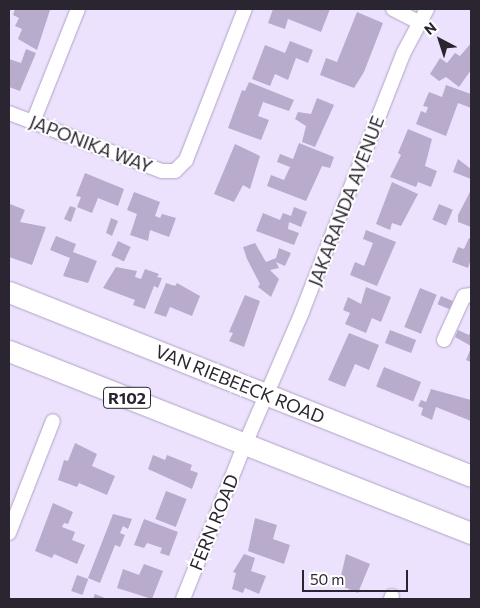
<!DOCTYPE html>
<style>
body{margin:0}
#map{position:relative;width:480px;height:608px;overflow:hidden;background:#ede2fe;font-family:Commissioner,sans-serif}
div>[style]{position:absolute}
.building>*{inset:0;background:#b8abcc;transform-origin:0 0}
.roads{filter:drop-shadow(0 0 1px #b1a3c4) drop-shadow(0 0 1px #b1a3c4)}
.street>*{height:14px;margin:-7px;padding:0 7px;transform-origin:7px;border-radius:7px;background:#fff}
.primary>*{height:21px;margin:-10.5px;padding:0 10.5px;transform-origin:10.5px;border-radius:10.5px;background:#fff}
span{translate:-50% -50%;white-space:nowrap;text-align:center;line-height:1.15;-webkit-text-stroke:4px #fff;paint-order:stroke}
.shield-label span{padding:1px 4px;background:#fff;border:1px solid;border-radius:4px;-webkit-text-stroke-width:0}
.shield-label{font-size:16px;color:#2a2531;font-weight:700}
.street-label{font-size:18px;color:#2a2531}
.frame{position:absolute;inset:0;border:10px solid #2a2531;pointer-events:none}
.north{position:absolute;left:415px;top:15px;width:50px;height:50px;-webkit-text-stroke:4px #fff;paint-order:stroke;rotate:320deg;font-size:14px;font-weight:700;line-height:20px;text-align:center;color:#2a2531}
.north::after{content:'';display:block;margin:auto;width:18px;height:22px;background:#2a2531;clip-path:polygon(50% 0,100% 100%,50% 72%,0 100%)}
.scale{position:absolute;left:302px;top:570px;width:106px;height:22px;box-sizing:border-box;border:2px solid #2a2531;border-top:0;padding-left:6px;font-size:15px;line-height:18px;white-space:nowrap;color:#2a2531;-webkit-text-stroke:4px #fff;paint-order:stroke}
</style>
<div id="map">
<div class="building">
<i style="clip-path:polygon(15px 9px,50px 10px,37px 50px,18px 39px,22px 29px,15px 26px,19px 18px,13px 15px)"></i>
<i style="clip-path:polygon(273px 9px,330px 9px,321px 32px,288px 19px,285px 29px,268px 23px)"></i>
<i style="clip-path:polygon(357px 12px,383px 23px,364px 72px,354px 88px,320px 75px,326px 58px,337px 62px)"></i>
<i style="clip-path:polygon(290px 41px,313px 50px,308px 63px,296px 58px,288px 80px,275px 74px,270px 86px,252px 79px,265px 45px,285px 53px)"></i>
<i style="clip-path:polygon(471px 43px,471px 70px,459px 87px,446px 77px,439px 81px,430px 74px,440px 58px,447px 63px,455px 53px,460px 56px)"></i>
<i style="clip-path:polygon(26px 49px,36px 53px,20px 91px,9px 87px,9px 59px,21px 63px)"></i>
<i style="clip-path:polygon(249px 82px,294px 100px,289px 111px,263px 102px,258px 116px,269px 120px,261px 140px,228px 128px,242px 90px,245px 91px)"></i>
<i style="clip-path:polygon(446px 85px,471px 94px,471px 108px,458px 103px,446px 136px,416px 124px,421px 111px,426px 113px,428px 107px,423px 106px,429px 92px,442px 97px)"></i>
<i style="clip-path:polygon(317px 98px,334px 105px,315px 147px,302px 142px,306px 126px,295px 119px,298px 112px,311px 114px)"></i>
<i style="clip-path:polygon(408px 129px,432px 139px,425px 166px,437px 171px,431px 187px,418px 182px,416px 187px,390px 177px,401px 155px,398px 153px)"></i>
<i style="clip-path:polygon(299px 143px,334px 157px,330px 168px,322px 166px,306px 201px,267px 186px,271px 175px,284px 180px,290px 167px,277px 162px,280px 154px,293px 159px)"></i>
<i style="clip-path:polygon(235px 144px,260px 156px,250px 189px,243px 185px,234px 202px,214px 194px)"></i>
<i style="clip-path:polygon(458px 159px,471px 169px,471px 179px,453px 172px)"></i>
<i style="clip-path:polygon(85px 173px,124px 189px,118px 206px,98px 198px,92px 213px,77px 207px,81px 197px,76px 196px)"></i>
<i style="clip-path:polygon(392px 182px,418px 194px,401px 226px,392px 223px,390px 230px,376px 224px)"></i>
<i style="clip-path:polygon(471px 190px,471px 227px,458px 222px,458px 215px)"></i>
<i style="clip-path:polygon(134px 192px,160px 202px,155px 216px,160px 218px,162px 214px,176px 218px,169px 237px,150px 230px,148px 241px,130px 235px,137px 214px,127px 210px)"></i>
<i style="clip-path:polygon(10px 204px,25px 210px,20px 222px,46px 227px,32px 265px,9px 257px)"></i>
<i style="left:439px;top:204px;width:15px;height:17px;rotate:23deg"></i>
<i style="clip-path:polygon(70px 206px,76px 208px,71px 222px,64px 219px)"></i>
<i style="clip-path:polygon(294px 207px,307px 212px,301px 227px,289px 222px,288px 229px,299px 233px,294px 245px,256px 231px,263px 213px,280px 220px,283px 213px,291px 216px)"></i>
<i style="clip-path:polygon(111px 218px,118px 221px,112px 236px,106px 233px)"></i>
<i style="clip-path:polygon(366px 230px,396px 242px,377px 286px,350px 275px,355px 262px,364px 266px,373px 243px,363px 239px)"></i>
<i style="clip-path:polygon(56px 236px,76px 244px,73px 252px,97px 261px,88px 283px,63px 276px,70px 258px,50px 250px)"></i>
<i style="clip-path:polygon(469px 238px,471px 239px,471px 259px,468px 268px,452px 262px,458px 247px,464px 249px)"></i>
<i style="left:118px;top:241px;width:14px;height:16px;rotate:25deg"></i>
<i style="clip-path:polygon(255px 243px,266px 262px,276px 258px,279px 248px,291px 253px,285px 266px,276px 262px,279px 268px,270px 270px,279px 279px,271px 297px,258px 287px,260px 284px,247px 259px,243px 247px)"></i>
<i style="clip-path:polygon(116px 267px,137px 271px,135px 277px,141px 279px,145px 269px,159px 274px,157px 277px,162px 278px,158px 288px,154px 286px,145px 309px,133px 305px,135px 300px,103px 288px)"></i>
<i style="clip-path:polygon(166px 283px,175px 286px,177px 283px,200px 296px,192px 316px,170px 307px,166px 317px,154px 313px)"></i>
<i style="clip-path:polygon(366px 287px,391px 297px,381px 322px,372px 318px,366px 333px,345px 324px,350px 313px,343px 310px,348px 297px,361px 304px)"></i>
<i style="left:420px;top:288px;width:18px;height:42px;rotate:22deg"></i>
<i style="clip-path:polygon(245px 295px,260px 301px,244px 347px,229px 341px,233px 333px,229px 332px)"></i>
<i style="left:441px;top:296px;width:13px;height:9px;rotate:23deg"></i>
<i style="left:390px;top:330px;width:28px;height:14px;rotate:21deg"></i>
<i style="clip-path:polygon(458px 330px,469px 335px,471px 330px,471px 346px,455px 337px)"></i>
<i style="clip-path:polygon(349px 333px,379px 345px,369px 370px,355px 364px,345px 387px,328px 380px)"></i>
<i style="clip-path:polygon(471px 348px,471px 362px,466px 360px)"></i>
<i style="left:384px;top:367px;width:40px;height:21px;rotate:22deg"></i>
<i style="clip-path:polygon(431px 389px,471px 400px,471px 421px,436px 407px,432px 420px,421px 415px,423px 408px,418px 406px,421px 400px,426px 402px)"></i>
<i style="clip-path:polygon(75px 443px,97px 454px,92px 466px,115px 476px,107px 495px,79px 483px,77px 487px,58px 480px,64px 460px,68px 461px)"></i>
<i style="clip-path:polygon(153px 455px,165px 460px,167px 455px,192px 465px,190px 470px,198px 473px,192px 489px,148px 469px)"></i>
<i style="left:166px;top:491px;width:22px;height:30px;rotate:21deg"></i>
<i style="clip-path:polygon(53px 503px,73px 512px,68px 524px,64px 523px,62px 527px,75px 532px,72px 540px,85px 545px,77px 564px,54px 554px,52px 558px,35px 551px)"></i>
<i style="clip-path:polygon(113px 514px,132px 519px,128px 529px,123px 526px,120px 533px,125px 535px,120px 547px,115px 545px,100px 583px,88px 578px)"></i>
<i style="clip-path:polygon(255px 518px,277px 525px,273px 539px,290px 545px,284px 564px,248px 551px)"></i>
<i style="clip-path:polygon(144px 519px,178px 532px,169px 556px,160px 553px,162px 548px,147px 543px,144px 548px,134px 545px)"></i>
<i style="clip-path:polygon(244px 554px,255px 558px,251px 571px,266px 576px,259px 594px,245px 588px,243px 593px,232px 589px,236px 573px,233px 572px)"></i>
<i style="clip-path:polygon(346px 554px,370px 564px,358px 593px,339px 585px)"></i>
<i style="clip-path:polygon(144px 564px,163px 571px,152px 599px,117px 588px,123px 569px,139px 575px)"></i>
<i style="left:77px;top:575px;width:12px;height:17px;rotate:20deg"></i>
<i style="clip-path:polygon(95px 594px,107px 599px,93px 599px)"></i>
</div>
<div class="roads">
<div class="street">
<i style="left:393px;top:9px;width:28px;rotate:27deg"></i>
<i style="left:9px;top:113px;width:164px;rotate:20.8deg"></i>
<i style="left:162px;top:171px;width:13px"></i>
<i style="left:175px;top:171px;width:16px;rotate:-45deg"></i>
<i style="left:186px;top:160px;width:162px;rotate:-68.7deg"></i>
<i style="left:33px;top:122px;width:122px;rotate:-68.3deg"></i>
<i style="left:444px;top:340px;width:48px;rotate:-65.6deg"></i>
<i style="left:464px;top:296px;width:7px;rotate:-8deg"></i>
<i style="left:9px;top:533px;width:120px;rotate:-68.6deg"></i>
<i style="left:183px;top:599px;width:167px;rotate:-68.2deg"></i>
<i style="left:245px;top:444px;width:144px;rotate:-66.6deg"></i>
<i style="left:302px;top:312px;width:279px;rotate:-68.6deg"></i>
<i style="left:404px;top:52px;width:49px;rotate:-61.9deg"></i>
<i style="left:391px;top:599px;width:3px;rotate:-72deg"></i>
</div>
<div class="primary">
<i style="left:9px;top:292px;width:497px;rotate:21.7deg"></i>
<i style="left:9px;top:351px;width:497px;rotate:21.5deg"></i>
</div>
</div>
<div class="shield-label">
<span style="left:127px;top:398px">R102</span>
</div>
<div class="street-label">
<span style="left:91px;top:144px;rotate:21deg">JAPONIKA WAY</span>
<span style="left:346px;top:201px;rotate:-69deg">JAKARANDA AVENUE</span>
<span style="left:240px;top:384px;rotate:22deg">VAN RIEBEECK ROAD</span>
<span style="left:214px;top:522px;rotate:-68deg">FERN ROAD</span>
</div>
<div class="frame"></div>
<div class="north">N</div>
<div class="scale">50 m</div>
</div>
